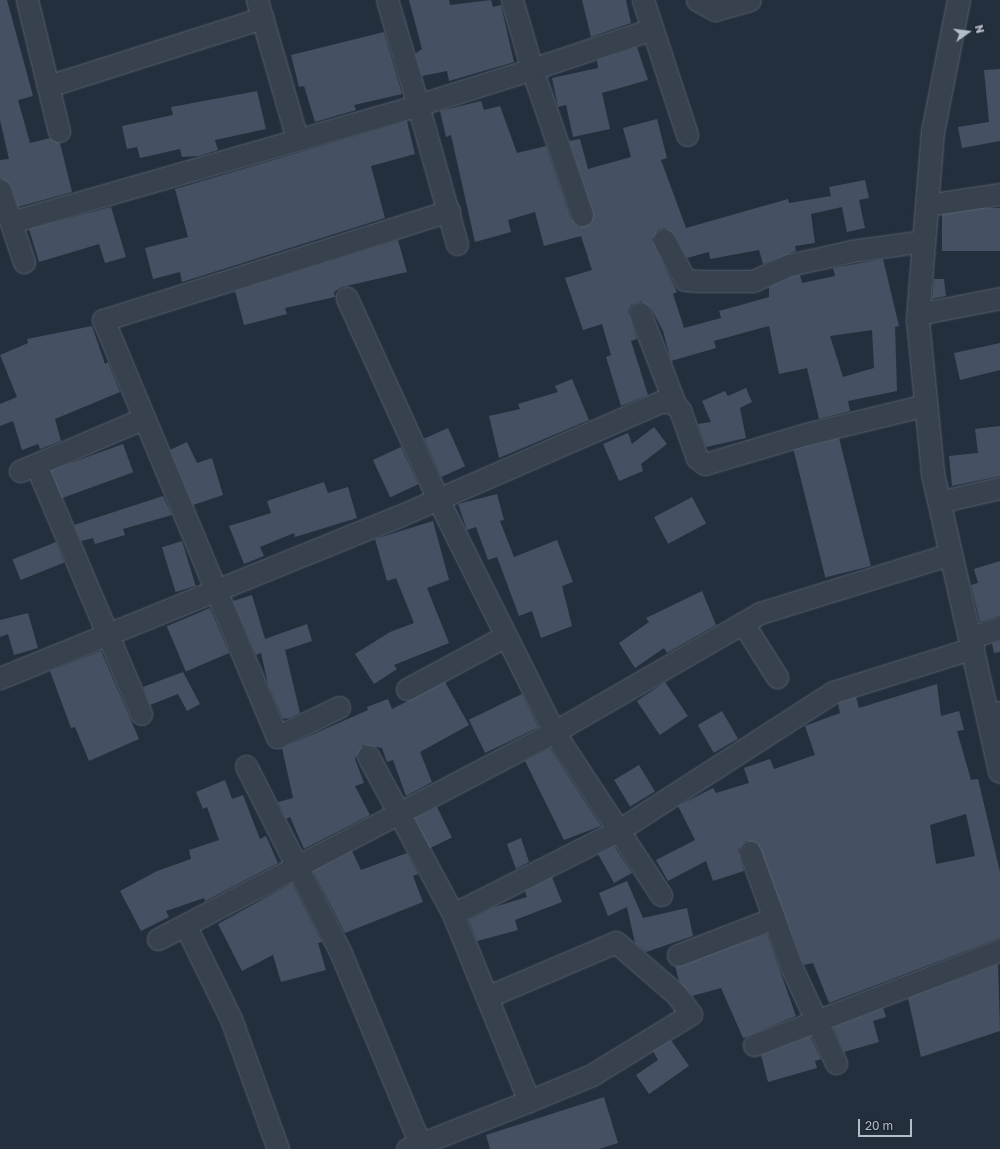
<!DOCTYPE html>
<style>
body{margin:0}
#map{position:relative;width:1000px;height:1149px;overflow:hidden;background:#242f3e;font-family:"Golos Text",sans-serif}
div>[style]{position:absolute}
.building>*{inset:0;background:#455162;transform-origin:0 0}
.roads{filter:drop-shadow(0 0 1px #565f6c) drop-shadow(0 0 1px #565f6c)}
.minor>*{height:21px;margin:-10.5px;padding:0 10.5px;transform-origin:10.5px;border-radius:10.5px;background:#38414e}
.tertiary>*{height:22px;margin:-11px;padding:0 11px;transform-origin:11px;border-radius:11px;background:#38414e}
span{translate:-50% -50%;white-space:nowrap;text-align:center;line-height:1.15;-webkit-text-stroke:3px #1d2633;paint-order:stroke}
.north{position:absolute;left:948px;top:12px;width:40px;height:40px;-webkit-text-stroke:3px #1d2633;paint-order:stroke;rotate:76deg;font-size:11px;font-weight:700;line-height:16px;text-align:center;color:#b4bcc9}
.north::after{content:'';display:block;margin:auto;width:14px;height:18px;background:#b4bcc9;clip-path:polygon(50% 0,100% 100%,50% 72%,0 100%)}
.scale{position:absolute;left:858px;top:1119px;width:54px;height:18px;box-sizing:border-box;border:2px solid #b4bcc9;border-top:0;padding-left:5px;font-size:12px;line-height:14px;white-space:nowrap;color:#b4bcc9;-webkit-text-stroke:3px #1d2633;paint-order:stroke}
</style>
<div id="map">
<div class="building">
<i style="clip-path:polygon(0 0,7px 0,33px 96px,18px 100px,30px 143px,50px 138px,60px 143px,72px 192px,18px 207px,11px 186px,0 178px,0 160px,9px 159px,0 120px)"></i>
<i style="clip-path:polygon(409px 0,449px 0,450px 5px,491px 0,493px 7px,501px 5px,514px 62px,449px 81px,447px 71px,422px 76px,415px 54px,422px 49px)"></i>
<i style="clip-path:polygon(582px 0,626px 0,631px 23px,591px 37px)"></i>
<i style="clip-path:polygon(384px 32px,402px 94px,354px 105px,356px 110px,315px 122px,304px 86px,299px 87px,291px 55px)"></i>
<i style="clip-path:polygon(637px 47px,648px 80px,602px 93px,610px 129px,573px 137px,566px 105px,558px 107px,552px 78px,598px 68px,597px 60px)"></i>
<i style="clip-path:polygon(1000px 69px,1000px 141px,962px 148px,958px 127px,989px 122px,984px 70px)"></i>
<i style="clip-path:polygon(257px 91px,266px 129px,215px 140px,218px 150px,199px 156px,182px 157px,180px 149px,140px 158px,137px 147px,127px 149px,122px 126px,173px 115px,171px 107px)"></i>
<i style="clip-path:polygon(evenodd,481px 101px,484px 110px,500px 106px,517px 153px,546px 146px,571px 219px,579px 227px,591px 223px,593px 212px,569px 141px,580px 139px,588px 169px,631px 157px,623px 128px,657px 119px,667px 158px,661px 160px,686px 228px,788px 199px,789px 203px,831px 196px,829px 187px,865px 180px,869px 198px,859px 200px,865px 228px,847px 232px,842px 207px,811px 214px,815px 243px,795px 246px,796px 251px,763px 264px,759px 250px,710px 259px,709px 252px,687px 258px,674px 234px,665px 228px,658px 230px,652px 240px,677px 292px,673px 294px,684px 328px,721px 318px,719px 311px,769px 297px,769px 287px,793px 276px,800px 275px,802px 283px,835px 276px,833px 268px,883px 259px,899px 326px,895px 327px,897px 391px,848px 401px,850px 411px,819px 419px,807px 368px,779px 374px,769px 326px,714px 341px,716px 348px,671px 361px,663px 331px,651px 308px,641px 301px,631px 305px,628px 312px,637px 339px,631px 341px,648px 395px,621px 406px,606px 357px,611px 355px,602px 324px,583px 330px,565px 278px,592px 270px,581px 236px,544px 246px,535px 212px,508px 220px,511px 232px,475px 242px,451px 135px,446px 137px,440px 111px,481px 101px,872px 330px,874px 368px,843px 377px,830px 336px,872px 330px)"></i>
<i style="clip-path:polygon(407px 121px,415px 154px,371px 166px,385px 218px,182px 282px,180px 272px,153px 279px,145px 248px,188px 237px,175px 189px)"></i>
<i style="clip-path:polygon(111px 207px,126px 257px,105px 263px,99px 244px,39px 262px,29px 229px)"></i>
<i style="left:1000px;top:208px;width:43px;height:58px;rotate:90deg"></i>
<i style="clip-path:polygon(398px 240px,407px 272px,342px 287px,334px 292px,335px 297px,285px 308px,287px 314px,244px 325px,235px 291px)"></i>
<i style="clip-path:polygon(934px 279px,944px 279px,946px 296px,932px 299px)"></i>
<i style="clip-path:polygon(92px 326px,105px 364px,108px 362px,120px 392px,55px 419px,61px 441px,40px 449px,38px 444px,22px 450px,13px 421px,0 426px,0 404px,17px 397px,0 355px,28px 343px,27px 339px)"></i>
<i style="clip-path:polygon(1000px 343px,1000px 370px,960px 380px,954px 353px)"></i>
<i style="clip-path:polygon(572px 379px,589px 420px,499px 458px,489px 416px,520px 409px,518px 404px,558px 392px,555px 386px)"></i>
<i style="clip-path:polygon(746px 388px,752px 402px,740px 408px,746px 438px,706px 447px,698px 424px,711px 422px,702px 401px,725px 391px,728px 396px)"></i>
<i style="clip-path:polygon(1000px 426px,1000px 476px,952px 486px,949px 456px,978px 453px,975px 429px)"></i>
<i style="clip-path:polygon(654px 427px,667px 444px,641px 464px,643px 471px,619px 481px,603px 444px,628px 433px,632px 444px)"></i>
<i style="left:448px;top:428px;width:42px;height:26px;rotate:66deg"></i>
<i style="left:839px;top:438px;width:132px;height:47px;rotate:76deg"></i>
<i style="clip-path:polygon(187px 442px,197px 463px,212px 458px,223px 495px,193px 505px,170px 450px)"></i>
<i style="left:123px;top:444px;width:30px;height:77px;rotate:70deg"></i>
<i style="left:401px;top:447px;width:41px;height:31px;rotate:65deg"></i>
<i style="clip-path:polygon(324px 482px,328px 493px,348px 487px,357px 518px,295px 537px,294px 533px,260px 547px,264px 556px,244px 564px,229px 526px,271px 513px,267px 501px)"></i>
<i style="clip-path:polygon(497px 494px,504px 520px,500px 521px,514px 557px,557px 540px,573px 582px,562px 586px,572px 626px,541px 638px,532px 611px,519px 616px,497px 557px,488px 560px,476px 527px,467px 530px,458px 504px)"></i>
<i style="clip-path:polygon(163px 496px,172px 515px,123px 529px,125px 535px,95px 544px,93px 538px,81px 541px,74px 525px)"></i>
<i style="left:692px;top:497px;width:30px;height:43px;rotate:62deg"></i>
<i style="clip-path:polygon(433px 521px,449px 580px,427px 588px,449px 643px,394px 665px,397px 669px,374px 684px,355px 654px,390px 632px,414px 623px,396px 578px,387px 581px,375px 539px)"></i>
<i style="left:182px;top:541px;width:47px;height:21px;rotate:73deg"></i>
<i style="left:56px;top:542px;width:22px;height:47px;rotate:68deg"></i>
<i style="clip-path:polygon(1000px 561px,1000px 616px,980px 622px,971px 585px,978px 583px,974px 569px)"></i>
<i style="clip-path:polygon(702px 591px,716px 625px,667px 653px,664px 648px,635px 668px,619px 643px,649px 622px,646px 618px)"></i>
<i style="clip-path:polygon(252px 595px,265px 639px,307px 624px,312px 641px,285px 650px,300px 713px,290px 718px,283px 719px,268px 684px,261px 653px,256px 655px,233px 601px)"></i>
<i style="left:210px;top:608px;width:49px;height:47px;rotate:67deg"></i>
<i style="clip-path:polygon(28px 613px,38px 648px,14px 655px,8px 634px,0 637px,0 620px)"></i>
<i style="clip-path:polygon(1000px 641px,1000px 652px,994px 653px,992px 643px)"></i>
<i style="clip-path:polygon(101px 651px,139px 739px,89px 761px,75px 727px,71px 728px,50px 671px)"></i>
<i style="clip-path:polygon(183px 672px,200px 704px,187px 711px,178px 694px,150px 705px,143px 687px)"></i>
<i style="clip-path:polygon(445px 682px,469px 725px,420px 752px,432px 782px,406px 796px,393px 760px,387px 762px,382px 748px,363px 745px,355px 759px,364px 783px,355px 786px,370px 815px,304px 849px,290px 817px,286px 819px,278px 802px,293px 798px,282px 748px,368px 710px,367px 707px,388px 699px,392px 709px)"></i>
<i style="left:665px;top:682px;width:41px;height:34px;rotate:56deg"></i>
<i style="clip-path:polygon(evenodd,937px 684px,941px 716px,959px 711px,964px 730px,957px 731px,971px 780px,978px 779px,1000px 872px,1000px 938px,829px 1003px,813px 963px,804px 965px,802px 961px,757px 843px,746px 841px,738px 850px,744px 871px,713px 881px,706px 861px,668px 881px,656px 860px,695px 840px,678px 806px,713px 788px,716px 793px,749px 783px,744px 768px,770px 759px,774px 769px,815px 755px,805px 726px,840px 713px,838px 703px,856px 697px,859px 708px,937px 684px,966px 814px,975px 856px,936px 864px,930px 825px,966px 814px)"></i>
<i style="left:522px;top:694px;width:37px;height:59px;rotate:64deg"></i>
<i style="left:722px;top:711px;width:32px;height:28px;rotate:60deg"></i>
<i style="clip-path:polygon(550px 748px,601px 826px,564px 840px,525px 761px)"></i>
<i style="left:639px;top:765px;width:31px;height:29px;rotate:59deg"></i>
<i style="clip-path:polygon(225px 780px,232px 799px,243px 795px,260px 839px,266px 836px,278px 863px,205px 901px,204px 898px,166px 911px,169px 917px,141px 931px,120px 891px,157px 871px,191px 859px,189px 850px,219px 840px,207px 807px,203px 809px,196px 792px)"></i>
<i style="left:437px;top:807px;width:34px;height:25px;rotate:64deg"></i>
<i style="clip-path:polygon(521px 838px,529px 862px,516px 869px,507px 844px)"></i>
<i style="clip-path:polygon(614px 846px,632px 873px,614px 883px,598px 854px)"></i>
<i style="clip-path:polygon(352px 851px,361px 870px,407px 853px,418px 874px,413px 876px,423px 902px,345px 933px,313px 871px)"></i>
<i style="clip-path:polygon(552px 877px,562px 902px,515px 920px,518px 930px,477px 941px,469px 920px,494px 907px,527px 897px,525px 891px)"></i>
<i style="clip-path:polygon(627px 881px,643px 918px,687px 908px,693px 936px,646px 952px,635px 943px,627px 907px,608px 916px,599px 893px)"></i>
<i style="clip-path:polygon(292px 883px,322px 942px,318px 943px,326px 970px,281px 982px,273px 955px,242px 971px,218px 924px)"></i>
<i style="clip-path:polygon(767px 934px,796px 1016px,743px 1038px,721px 988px,692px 996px,679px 981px,675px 966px)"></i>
<i style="clip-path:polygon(998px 964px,1000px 1031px,921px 1057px,908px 998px)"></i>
<i style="clip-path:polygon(883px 1008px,886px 1017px,873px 1021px,879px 1042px,844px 1052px,833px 1027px)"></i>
<i style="clip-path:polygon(810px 1036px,821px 1059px,815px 1061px,817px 1068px,768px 1082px,761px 1055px)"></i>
<i style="clip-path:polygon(671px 1040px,689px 1066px,649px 1094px,636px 1075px,658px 1060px,653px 1051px)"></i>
<i style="clip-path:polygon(604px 1097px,618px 1143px,599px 1149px,490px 1149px,486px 1135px)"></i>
</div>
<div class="roads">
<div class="minor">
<i style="left:27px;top:0;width:135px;rotate:76.3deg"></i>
<i style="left:257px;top:0;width:145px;rotate:73.9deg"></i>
<i style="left:643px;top:0;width:142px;rotate:71.9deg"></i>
<i style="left:697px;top:0;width:21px;rotate:29deg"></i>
<i style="left:715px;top:10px;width:36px;rotate:-16deg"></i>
<i style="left:48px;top:86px;width:225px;rotate:-17.6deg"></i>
<i style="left:0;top:190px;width:76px;rotate:71.6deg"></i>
<i style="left:927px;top:205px;width:74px;rotate:-8.6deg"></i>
<i style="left:582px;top:215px;width:154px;rotate:-108.9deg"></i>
<i style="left:532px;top:69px;width:126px;rotate:-18.4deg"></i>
<i style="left:11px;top:222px;width:423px;rotate:-16deg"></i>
<i style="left:418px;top:105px;width:109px;rotate:-106.4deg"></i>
<i style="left:664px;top:240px;width:45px;rotate:62.3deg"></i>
<i style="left:685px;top:280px;width:15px;rotate:4deg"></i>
<i style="left:700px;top:281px;width:53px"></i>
<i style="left:753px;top:281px;width:39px;rotate:-24deg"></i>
<i style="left:789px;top:265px;width:65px;rotate:-12.5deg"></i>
<i style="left:852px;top:251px;width:73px;rotate:-7.9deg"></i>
<i style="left:457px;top:244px;width:144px;rotate:-105.7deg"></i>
<i style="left:418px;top:105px;width:120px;rotate:-17.5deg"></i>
<i style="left:532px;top:69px;width:72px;rotate:-106.2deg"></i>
<i style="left:640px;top:313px;width:97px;rotate:69deg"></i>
<i style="left:918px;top:314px;width:84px;rotate:-11deg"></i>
<i style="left:36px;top:465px;width:270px;rotate:67.1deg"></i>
<i style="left:20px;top:471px;width:133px;rotate:-23.1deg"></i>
<i style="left:939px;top:502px;width:63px;rotate:-12.9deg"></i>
<i style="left:743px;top:623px;width:64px;rotate:57.8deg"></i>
<i style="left:0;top:678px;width:428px;rotate:-22.1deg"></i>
<i style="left:397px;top:517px;width:290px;rotate:-23.6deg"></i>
<i style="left:663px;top:401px;width:12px;rotate:14deg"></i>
<i style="left:675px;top:404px;width:8px;rotate:50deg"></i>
<i style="left:680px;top:410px;width:51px;rotate:70.5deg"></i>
<i style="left:697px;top:458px;width:10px;rotate:37deg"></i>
<i style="left:705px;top:464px;width:105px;rotate:-16.5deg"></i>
<i style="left:806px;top:434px;width:123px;rotate:-13.6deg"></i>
<i style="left:407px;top:689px;width:112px;rotate:-28.2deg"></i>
<i style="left:339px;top:707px;width:69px;rotate:154.2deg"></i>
<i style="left:277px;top:737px;width:452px;rotate:-112.6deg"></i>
<i style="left:103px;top:320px;width:363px;rotate:-17.5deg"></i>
<i style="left:988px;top:715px;width:12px;rotate:-14deg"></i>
<i style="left:368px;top:756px;width:179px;rotate:61.7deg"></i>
<i style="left:453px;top:914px;width:202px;rotate:67.9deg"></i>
<i style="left:529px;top:1101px;width:131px;rotate:158.5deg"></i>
<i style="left:246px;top:766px;width:208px;rotate:63.1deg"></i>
<i style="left:340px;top:951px;width:209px;rotate:67.5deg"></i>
<i style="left:750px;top:852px;width:121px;rotate:70.2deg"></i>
<i style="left:791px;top:966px;width:107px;rotate:65.1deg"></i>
<i style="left:661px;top:895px;width:195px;rotate:-123.3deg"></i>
<i style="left:554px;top:732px;width:238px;rotate:-30deg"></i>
<i style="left:760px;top:613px;width:200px;rotate:-17.2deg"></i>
<i style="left:453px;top:914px;width:186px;rotate:-26.8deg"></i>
<i style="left:619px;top:830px;width:255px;rotate:-32.8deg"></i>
<i style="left:833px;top:692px;width:137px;rotate:-17.4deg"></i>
<i style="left:964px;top:651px;width:10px;rotate:-24deg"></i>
<i style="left:973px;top:647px;width:10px;rotate:-96deg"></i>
<i style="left:972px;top:637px;width:29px;rotate:-18deg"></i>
<i style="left:185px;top:925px;width:105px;rotate:63.9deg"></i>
<i style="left:231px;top:1019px;width:138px;rotate:70.1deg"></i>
<i style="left:158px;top:939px;width:447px;rotate:-27.6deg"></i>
<i style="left:554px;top:732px;width:260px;rotate:-116.5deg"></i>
<i style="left:438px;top:499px;width:221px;rotate:-114.4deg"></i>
<i style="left:678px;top:955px;width:103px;rotate:-21.1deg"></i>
<i style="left:487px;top:997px;width:140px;rotate:-23.1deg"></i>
<i style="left:616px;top:942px;width:79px;rotate:40.9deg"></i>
<i style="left:676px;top:994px;width:25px;rotate:53deg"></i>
<i style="left:691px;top:1014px;width:116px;rotate:148.4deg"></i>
<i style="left:592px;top:1075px;width:68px;rotate:157.6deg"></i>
<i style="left:754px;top:1045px;width:264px;rotate:-21.1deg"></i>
</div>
<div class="tertiary">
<i style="left:959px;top:0;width:135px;rotate:101.1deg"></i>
<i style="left:933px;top:132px;width:189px;rotate:94.6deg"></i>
<i style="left:918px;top:320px;width:155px;rotate:84.4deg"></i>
<i style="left:933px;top:474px;width:305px;rotate:77.3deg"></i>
</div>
</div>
<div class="north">N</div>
<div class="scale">20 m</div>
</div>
